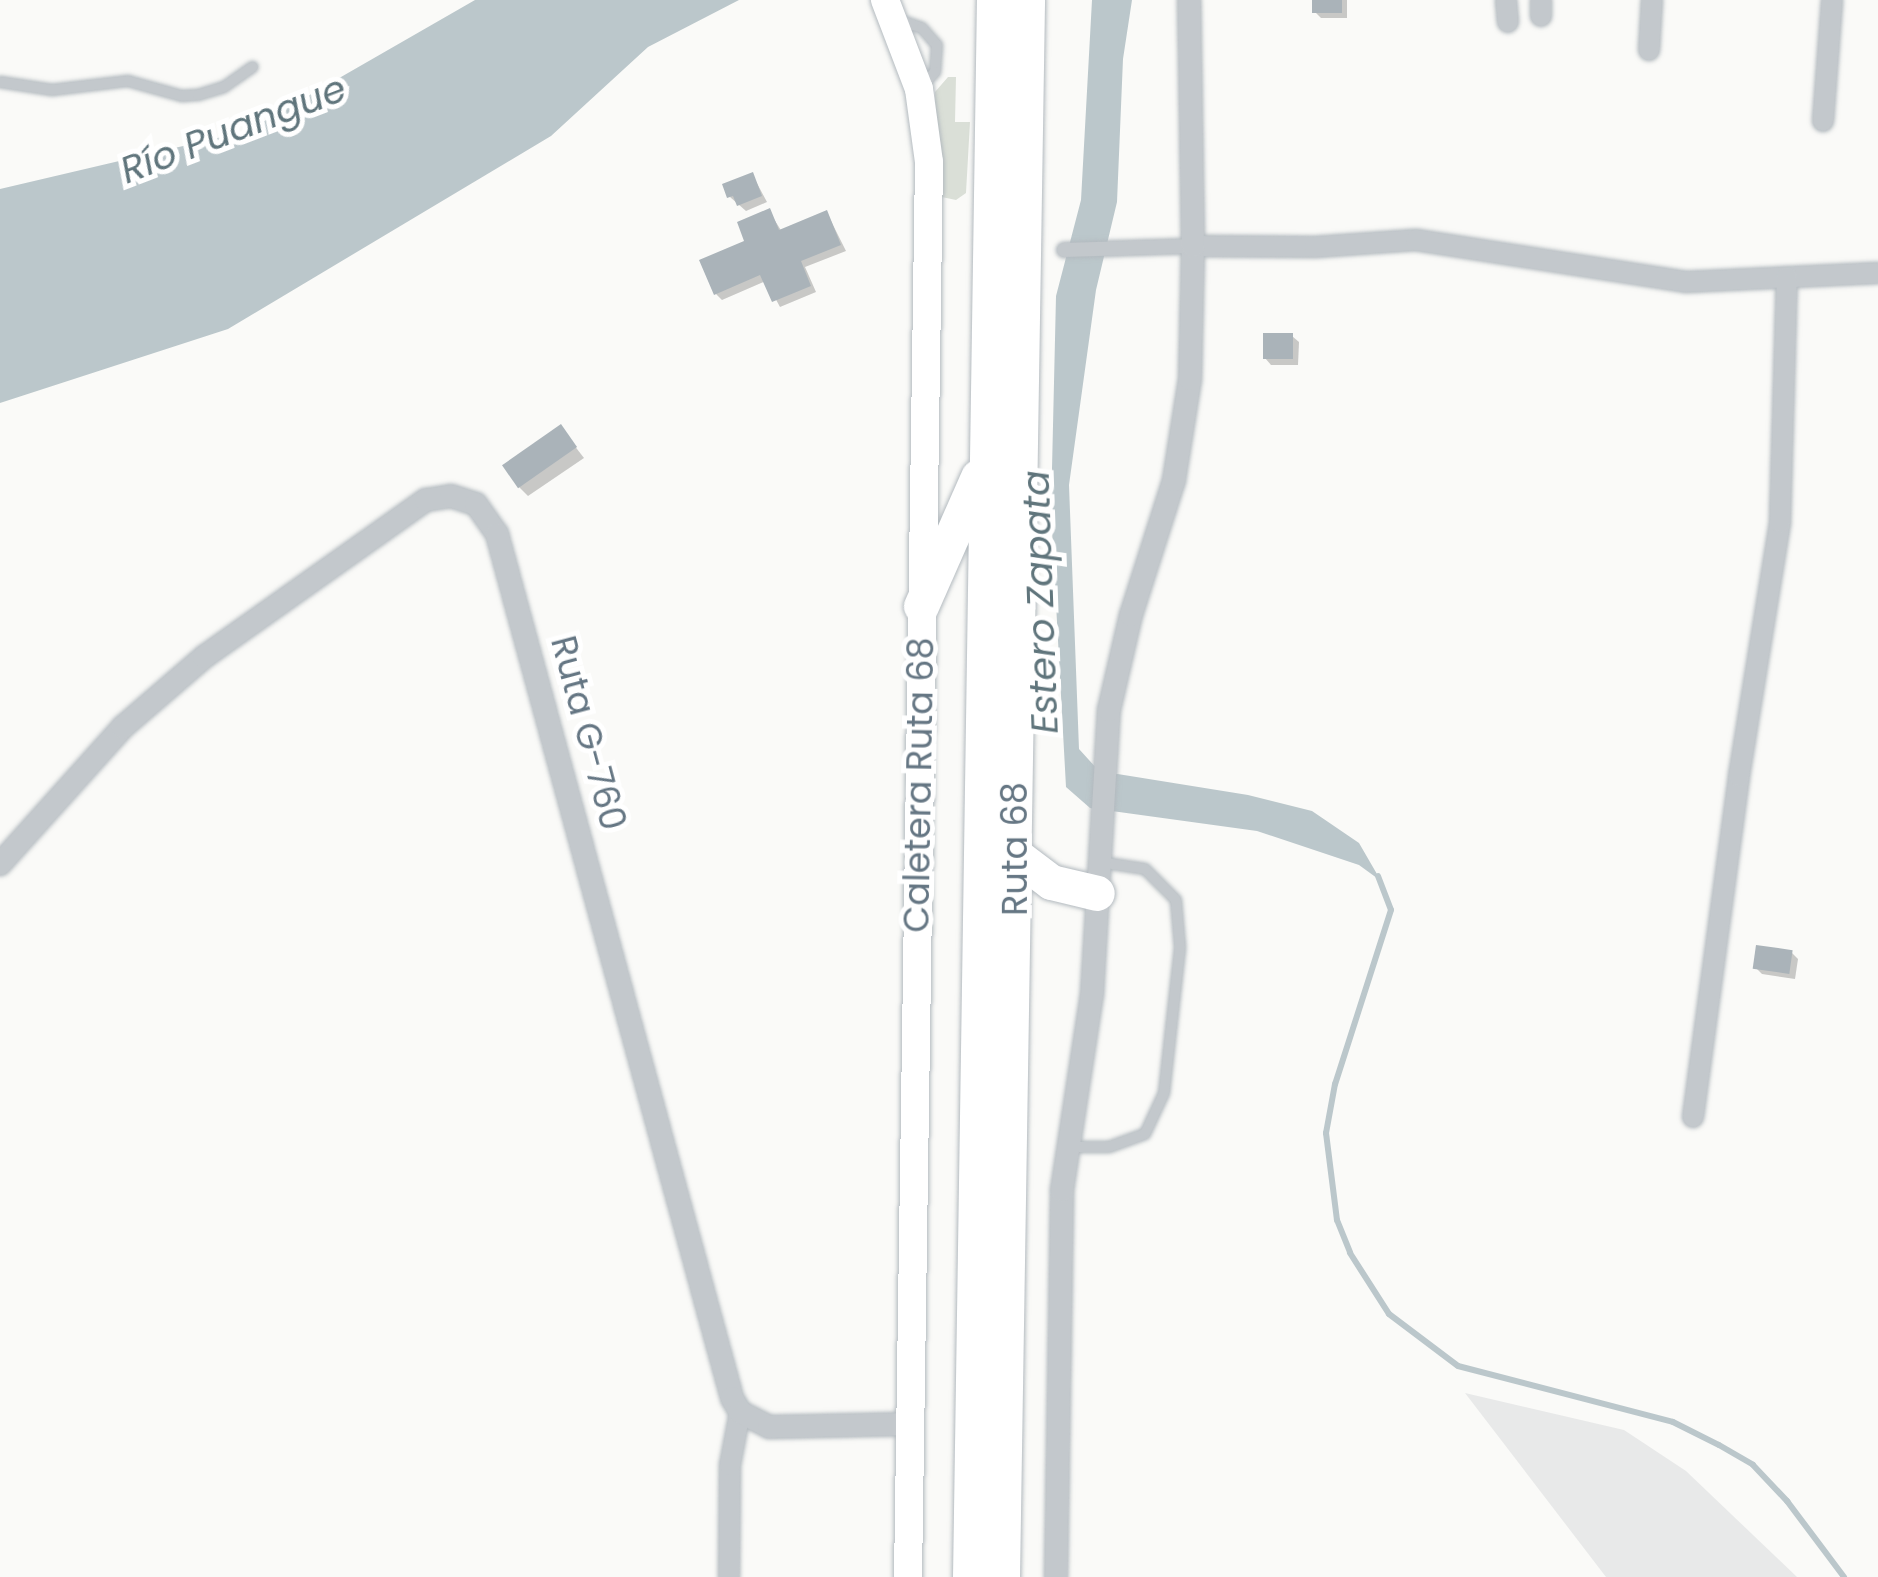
<!DOCTYPE html>
<meta charset="utf-8">
<style>
body{margin:0}
#map{position:relative;width:1878px;height:1577px;overflow:hidden;background:#fafaf8;font-family:Poppins,sans-serif}
div>[style]{position:absolute}
.built>*{inset:0;background:#e8e9e9}
.green>*{inset:0;background:#dadfd7}
.water>*{inset:0;background:#bbc7cb}
.shadow>*{inset:0;background:#0003}
.stream>*{height:6px;margin:-3px;padding:0 3px;transform-origin:3px;border-radius:3px;background:#bbc7cb}
.building>*{inset:0;background:#aab3b9;transform-origin:0 0}
.roads{filter:drop-shadow(0 0 2px #b3babf) drop-shadow(0 0 2px #b3babf)}
.service>*{height:10px;margin:-5px;padding:0 5px;transform-origin:5px;border-radius:5px;background:#c3c8cc}
.pedestrian>*{height:14px;margin:-7px;padding:0 7px;transform-origin:7px;border-radius:7px;background:#c3c8cc}
.minor>*{height:20px;margin:-10px;padding:0 10px;transform-origin:10px;border-radius:10px;background:#c3c8cc}
.tertiary>*{height:22px;margin:-11px;padding:0 11px;transform-origin:11px;border-radius:11px;background:#c3c8cc}
.secondary>*{height:28px;margin:-14px;padding:0 14px;transform-origin:14px;border-radius:14px;background:#fff}
.motorway>*{height:35px;margin:-17.5px;padding:0 17.5px;transform-origin:17.5px;border-radius:17.5px;background:#fff}
span{translate:-50% -50%;white-space:nowrap;text-align:center;line-height:1.15;-webkit-text-stroke:10px #fff;paint-order:stroke}
.street-label{font-size:35px;color:#657683}
.water-label{font-size:38px;color:#60757c;font-style:italic}
</style>
<div id="map">
<div class="built">
<i style="clip-path:polygon(1465px 1393px,1624px 1430px,1686px 1471px,1797px 1577px,1606px 1577px)"></i>
</div>
<div class="green">
<i style="clip-path:polygon(948px 77px,956px 77px,955px 122px,970px 122px,966px 193px,956px 200px,937px 196px,935px 92px)"></i>
</div>
<div class="water">
<i style="clip-path:polygon(475px 0,739px 0,648px 47px,551px 136px,228px 329px,0 403px,0 189px,247px 131px)"></i>
<i style="clip-path:polygon(1092px 0,1132px 0,1123px 59px,1117px 202px,1096px 290px,1069px 485px,1079px 749px,1099px 771px,1248px 795px,1312px 811px,1359px 843px,1381px 881px,1359px 865px,1257px 831px,1090px 808px,1066px 787px,1051px 512px,1056px 296px,1081px 200px)"></i>
</div>
<div class="shadow">
<i style="clip-path:polygon(1315px 0,1347px 0,1347px 18px,1321px 18px,1315px 12px)"></i>
<i style="clip-path:polygon(752px 174px,767px 202px,746px 211px,730px 197px)"></i>
<i style="clip-path:polygon(769px 211px,782px 232px,827px 213px,846px 251px,805px 267px,816px 292px,780px 307px,766px 281px,722px 300px,716px 294px)"></i>
<i style="clip-path:polygon(1292px 336px,1299px 342px,1298px 365px,1271px 365px,1265px 358px)"></i>
<i style="clip-path:polygon(560px 427px,584px 458px,528px 496px,518px 486px)"></i>
<i style="clip-path:polygon(1792px 953px,1798px 959px,1795px 979px,1762px 974px,1756px 968px)"></i>
</div>
<div class="stream">
<i style="left:1378px;top:876px;width:36px;rotate:69deg"></i>
<i style="left:1391px;top:910px;width:183px;rotate:107.8deg"></i>
<i style="left:1335px;top:1084px;width:50px;rotate:100.4deg"></i>
<i style="left:1326px;top:1133px;width:88px;rotate:82.8deg"></i>
<i style="left:1337px;top:1220px;width:35px;rotate:68deg"></i>
<i style="left:1350px;top:1253px;width:72px;rotate:57.4deg"></i>
<i style="left:1389px;top:1314px;width:86px;rotate:37deg"></i>
<i style="left:1458px;top:1366px;width:222px;rotate:14.6deg"></i>
<i style="left:1673px;top:1422px;width:51px;rotate:26.6deg"></i>
<i style="left:1719px;top:1445px;width:39px;rotate:30deg"></i>
<i style="left:1753px;top:1465px;width:50px;rotate:46.6deg"></i>
<i style="left:1787px;top:1501px;width:95px;rotate:53.1deg"></i>
</div>
<div class="building">
<i style="left:1312px;top:0;width:30px;height:13px"></i>
<i style="clip-path:polygon(753px 172px,762px 196px,737px 206px,733px 196px,727px 198px,722px 184px)"></i>
<i style="clip-path:polygon(770px 208px,779px 230px,827px 210px,841px 245px,801px 261px,811px 286px,772px 302px,760px 275px,714px 295px,699px 260px,744px 241px,737px 222px)"></i>
<i style="left:1263px;top:333px;width:30px;height:26px"></i>
<i style="left:561px;top:424px;width:28px;height:72px;rotate:55deg"></i>
<i style="left:1756px;top:945px;width:37px;height:24px;rotate:8deg"></i>
</div>
<div class="roads">
<div class="service">
<i style="left:899px;top:20px;width:24px;rotate:19deg"></i>
<i style="left:922px;top:28px;width:23px;rotate:49deg"></i>
<i style="left:937px;top:45px;width:27px;rotate:94deg"></i>
<i style="left:935px;top:72px;width:22px;rotate:133deg"></i>
<i style="left:0;top:82px;width:53px;rotate:8.7deg"></i>
<i style="left:52px;top:90px;width:77px;rotate:-6.8deg"></i>
<i style="left:128px;top:81px;width:56px;rotate:15.5deg"></i>
<i style="left:182px;top:96px;width:16px;rotate:-4deg"></i>
<i style="left:198px;top:95px;width:27px;rotate:-17deg"></i>
<i style="left:224px;top:87px;width:35px;rotate:-35deg"></i>
<i style="left:1068px;top:1147px;width:41px"></i>
<i style="left:1109px;top:1147px;width:38px;rotate:-20deg"></i>
<i style="left:1145px;top:1134px;width:45px;rotate:-65.1deg"></i>
<i style="left:1164px;top:1093px;width:147px;rotate:-83.7deg"></i>
<i style="left:1180px;top:947px;width:47px;rotate:-94.9deg"></i>
<i style="left:1176px;top:900px;width:44px;rotate:-135deg"></i>
<i style="left:1145px;top:869px;width:46px;rotate:-171.2deg"></i>
</div>
<div class="pedestrian">
<i style="left:1064px;top:250px;width:129px;rotate:-1.8deg"></i>
</div>
<div class="minor">
<i style="left:1506px;top:0;width:22px;rotate:85deg"></i>
<i style="left:1541px;top:0;width:16px;rotate:90deg"></i>
<i style="left:1649px;top:50px;width:50px;rotate:-86.6deg"></i>
<i style="left:1823px;top:121px;width:121px;rotate:-85.7deg"></i>
<i style="left:1193px;top:246px;width:122px;rotate:0.5deg"></i>
<i style="left:1315px;top:247px;width:101px;rotate:-4deg"></i>
<i style="left:1416px;top:240px;width:273px;rotate:8.8deg"></i>
<i style="left:1686px;top:282px;width:192px;rotate:-2.7deg"></i>
<i style="left:1693px;top:1117px;width:344px;rotate:-82.3deg"></i>
<i style="left:1739px;top:776px;width:257px;rotate:-80.8deg"></i>
<i style="left:1780px;top:522px;width:245px;rotate:-88.4deg"></i>
<i style="left:729px;top:1577px;width:112px;rotate:-89.5deg"></i>
<i style="left:730px;top:1465px;width:54px;rotate:-79.3deg"></i>
</div>
<div class="tertiary">
<i style="left:0;top:864px;width:184px;rotate:-48.1deg"></i>
<i style="left:123px;top:727px;width:107px;rotate:-40.8deg"></i>
<i style="left:204px;top:657px;width:272px;rotate:-35.3deg"></i>
<i style="left:426px;top:500px;width:25px;rotate:-9deg"></i>
<i style="left:451px;top:496px;width:26px;rotate:18deg"></i>
<i style="left:476px;top:504px;width:37px;rotate:55deg"></i>
<i style="left:497px;top:534px;width:895px;rotate:74.78deg"></i>
<i style="left:732px;top:1398px;width:16px;rotate:60deg"></i>
<i style="left:740px;top:1412px;width:33px;rotate:27deg"></i>
<i style="left:769px;top:1427px;width:141px;rotate:-1.2deg"></i>
<i style="left:1056px;top:1577px;width:387px;rotate:-89.1deg"></i>
<i style="left:1062px;top:1190px;width:198px;rotate:-81.3deg"></i>
<i style="left:1092px;top:994px;width:285px;rotate:-86.6deg"></i>
<i style="left:1109px;top:710px;width:98px;rotate:-77deg"></i>
<i style="left:1131px;top:615px;width:142px;rotate:-72.3deg"></i>
<i style="left:1174px;top:480px;width:102px;rotate:-81deg"></i>
<i style="left:1190px;top:379px;width:133px;rotate:-88.7deg"></i>
<i style="left:1193px;top:246px;width:246px;rotate:-90.9deg"></i>
</div>
<div class="secondary">
<i style="left:885px;top:0;width:95px;rotate:69.1deg"></i>
<i style="left:919px;top:89px;width:74px;rotate:82.2deg"></i>
<i style="left:929px;top:162px;width:1415px;rotate:90.85deg"></i>
</div>
<div class="motorway">
<i style="left:921px;top:606px;width:141px;rotate:-66.2deg"></i>
<i style="left:1014px;top:854px;width:46px;rotate:37.1deg"></i>
<i style="left:1051px;top:882px;width:47px;rotate:13.4deg"></i>
<i style="left:970px;top:1577px;width:1577px;rotate:-89.13deg"></i>
<i style="left:1002px;top:1577px;width:1577px;rotate:-89.09deg"></i>
</div>
</div>
<div class="street-label">
<span style="left:588px;top:733px;rotate:75deg">Ruta G-760</span>
<span style="left:919px;top:785px;rotate:-89deg">Caletera Ruta 68</span>
<span style="left:1015px;top:849px;rotate:-90deg">Ruta 68</span>
</div>
<div class="water-label">
<span style="left:233px;top:129px;rotate:-21deg">Río Puangue</span>
<span style="left:1040px;top:602px;rotate:-92deg">Estero Zapata</span>
</div>
</div>
